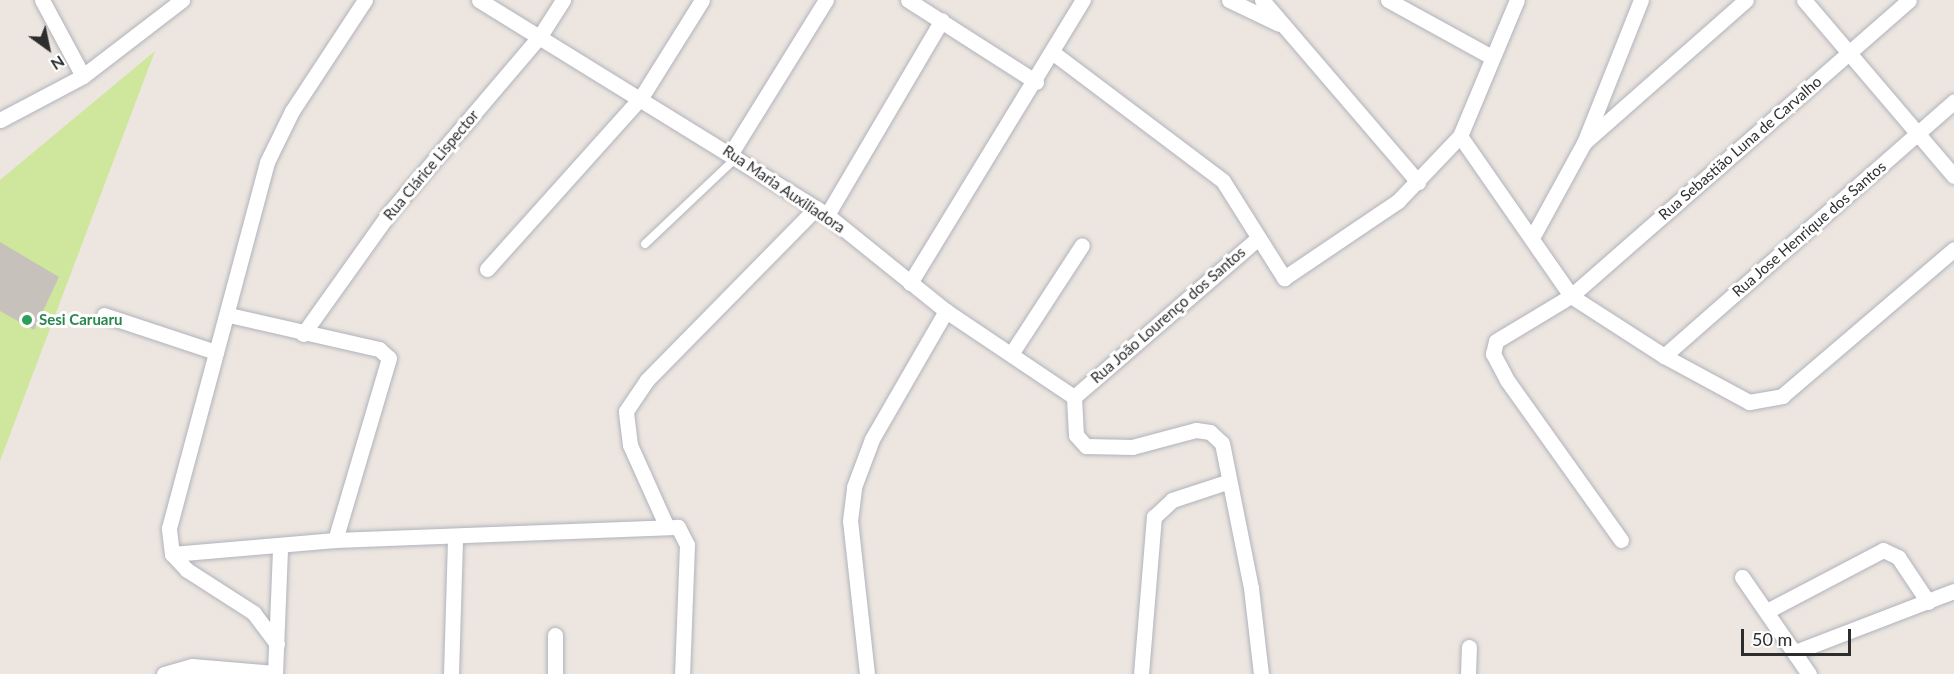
<!DOCTYPE html>
<meta charset="utf-8">
<style>
body{margin:0}
#map{position:relative;width:1954px;height:674px;overflow:hidden;background:#ede6e0;font-family:Lato,sans-serif}
div>[style]{position:absolute}
.pitch>*{inset:0;background:#cfe79c}
.building>*{inset:0;background:#c6c1bb}
.roads{filter:drop-shadow(0 0 2px #b0b3bc) drop-shadow(0 0 2px #b0b3bc)}
.lane>*{height:8px;margin:-4px;padding:0 4px;transform-origin:4px;border-radius:4px;background:#fff}
.street>*{height:15px;margin:-7.5px;padding:0 7.5px;transform-origin:7.5px;border-radius:7.5px;background:#fff}
.dots>*{width:16px;height:16px;translate:-50% -50%;box-sizing:border-box;border:3px solid #fff;border-radius:50%}
span{translate:-50% -50%;white-space:nowrap;text-align:center;line-height:1.15;-webkit-text-stroke:6px #fff;paint-order:stroke}
.street-label{font-size:15px;color:#2d2d2d}
.leisure-label{font-size:15px;color:#27864d;font-weight:700}
.left{translate:0 -50%;text-align:left}
.north{position:absolute;left:18px;top:18px;width:60px;height:60px;-webkit-text-stroke:4px #fff;paint-order:stroke;rotate:147deg;font-size:16px;font-weight:700;line-height:24px;text-align:center;color:#2d2d2d}
.north::after{content:'';display:block;margin:auto;width:21px;height:27px;background:#2d2d2d;clip-path:polygon(50% 0,100% 100%,50% 72%,0 100%)}
.scale{position:absolute;left:1741px;top:629px;width:110px;height:27px;box-sizing:border-box;border:3px solid #2d2d2d;border-top:0;padding-left:8px;font-size:18px;line-height:21px;white-space:nowrap;color:#2d2d2d;-webkit-text-stroke:4px #fff;paint-order:stroke}
</style>
<div id="map">
<div class="pitch">
<i style="clip-path:polygon(155px 51px,0 461px,0 180px)"></i>
</div>
<div class="building">
<i style="clip-path:polygon(0 242px,59px 277px,34px 330px,0 311px)"></i>
</div>
<div class="roads">
<div class="lane">
<i style="left:645px;top:244px;width:125px;rotate:-43.4deg"></i>
</div>
<div class="street">
<i style="left:42px;top:0;width:86px;rotate:61.7deg"></i>
<i style="left:479px;top:0;width:409px;rotate:31.7deg"></i>
<i style="left:827px;top:215px;width:153px;rotate:38.9deg"></i>
<i style="left:946px;top:311px;width:154px;rotate:33.9deg"></i>
<i style="left:908px;top:0;width:152px;rotate:32.6deg"></i>
<i style="left:1229px;top:0;width:55px;rotate:25.6deg"></i>
<i style="left:1262px;top:0;width:240px;rotate:49.4deg"></i>
<i style="left:1388px;top:0;width:116px;rotate:28.8deg"></i>
<i style="left:1804px;top:0;width:231px;rotate:49.6deg"></i>
<i style="left:1052px;top:52px;width:214px;rotate:37deg"></i>
<i style="left:1223px;top:181px;width:115px;rotate:57.8deg"></i>
<i style="left:1284px;top:278px;width:138px;rotate:-34deg"></i>
<i style="left:1398px;top:201px;width:90px;rotate:-46.4deg"></i>
<i style="left:1460px;top:136px;width:147px;rotate:-67.3deg"></i>
<i style="left:0;top:120px;width:94px;rotate:-27.9deg"></i>
<i style="left:83px;top:76px;width:125px;rotate:-37.5deg"></i>
<i style="left:1460px;top:136px;width:195px;rotate:55.2deg"></i>
<i style="left:1571px;top:296px;width:111px;rotate:32.8deg"></i>
<i style="left:1664px;top:356px;width:97px;rotate:28.4deg"></i>
<i style="left:1749px;top:402px;width:34px;rotate:-10deg"></i>
<i style="left:1782px;top:396px;width:226px;rotate:-40.5deg"></i>
<i style="left:1586px;top:141px;width:213px;rotate:-41.4deg"></i>
<i style="left:731px;top:153px;width:180px;rotate:-58.2deg"></i>
<i style="left:827px;top:215px;width:226px;rotate:-59.5deg"></i>
<i style="left:1533px;top:236px;width:106px;rotate:-61.3deg"></i>
<i style="left:1584px;top:143px;width:154px;rotate:-68.3deg"></i>
<i style="left:487px;top:269px;width:232px;rotate:-48.1deg"></i>
<i style="left:642px;top:96px;width:113px;rotate:-58deg"></i>
<i style="left:910px;top:283px;width:332px;rotate:-58.6deg"></i>
<i style="left:104px;top:315px;width:118px;rotate:18.3deg"></i>
<i style="left:229px;top:315px;width:154px;rotate:12.8deg"></i>
<i style="left:379px;top:349px;width:13px;rotate:42deg"></i>
<i style="left:389px;top:358px;width:190px;rotate:106.5deg"></i>
<i style="left:303px;top:334px;width:150px;rotate:-54.5deg"></i>
<i style="left:390px;top:212px;width:231px;rotate:-49.6deg"></i>
<i style="left:540px;top:36px;width:43px;rotate:-57.4deg"></i>
<i style="left:1013px;top:351px;width:126px;rotate:-56.9deg"></i>
<i style="left:1664px;top:356px;width:386px;rotate:-41.3deg"></i>
<i style="left:1074px;top:397px;width:38px;rotate:87deg"></i>
<i style="left:1076px;top:435px;width:15px;rotate:48deg"></i>
<i style="left:1086px;top:446px;width:46px;rotate:1.2deg"></i>
<i style="left:1132px;top:447px;width:66px;rotate:-14.9deg"></i>
<i style="left:1196px;top:430px;width:14px;rotate:8deg"></i>
<i style="left:1210px;top:432px;width:16px;rotate:43deg"></i>
<i style="left:1222px;top:443px;width:148px;rotate:78.7deg"></i>
<i style="left:1251px;top:588px;width:87px;rotate:83.4deg"></i>
<i style="left:1074px;top:397px;width:240px;rotate:-40.8deg"></i>
<i style="left:666px;top:525px;width:88px;rotate:-114.2deg"></i>
<i style="left:630px;top:445px;width:34px;rotate:-97deg"></i>
<i style="left:626px;top:411px;width:37px;rotate:-56deg"></i>
<i style="left:647px;top:380px;width:241px;rotate:-45.5deg"></i>
<i style="left:1621px;top:540px;width:196px;rotate:-125.5deg"></i>
<i style="left:1507px;top:380px;width:30px;rotate:-118deg"></i>
<i style="left:1493px;top:354px;width:13px;rotate:-77deg"></i>
<i style="left:1496px;top:341px;width:87px;rotate:-31deg"></i>
<i style="left:1571px;top:296px;width:449px;rotate:-41.2deg"></i>
<i style="left:172px;top:554px;width:164px;rotate:-4.9deg"></i>
<i style="left:335px;top:540px;width:343px;rotate:-2.2deg"></i>
<i style="left:678px;top:527px;width:20px;rotate:63deg"></i>
<i style="left:687px;top:545px;width:129px;rotate:92.2deg"></i>
<i style="left:1742px;top:577px;width:118px;rotate:55.4deg"></i>
<i style="left:1767px;top:611px;width:131px;rotate:-27.7deg"></i>
<i style="left:1883px;top:550px;width:17px;rotate:25deg"></i>
<i style="left:1898px;top:557px;width:54px;rotate:56.3deg"></i>
<i style="left:277px;top:644px;width:39px;rotate:-127deg"></i>
<i style="left:254px;top:613px;width:80px;rotate:-147.3deg"></i>
<i style="left:187px;top:570px;width:22px;rotate:-133deg"></i>
<i style="left:172px;top:554px;width:26px;rotate:-97deg"></i>
<i style="left:169px;top:528px;width:379px;rotate:-75deg"></i>
<i style="left:267px;top:162px;width:57px;rotate:-63.9deg"></i>
<i style="left:292px;top:111px;width:133px;rotate:-56.7deg"></i>
<i style="left:1795px;top:652px;width:170px;rotate:-21deg"></i>
<i style="left:164px;top:674px;width:29px;rotate:-16deg"></i>
<i style="left:192px;top:666px;width:83px;rotate:4.8deg"></i>
<i style="left:275px;top:674px;width:125px;rotate:-87.7deg"></i>
<i style="left:451px;top:674px;width:137px;rotate:-88.3deg"></i>
<i style="left:555px;top:674px;width:39px;rotate:-90deg"></i>
<i style="left:867px;top:674px;width:154px;rotate:-96.3deg"></i>
<i style="left:850px;top:521px;width:34px;rotate:-83deg"></i>
<i style="left:854px;top:487px;width:51px;rotate:-69.4deg"></i>
<i style="left:872px;top:439px;width:148px;rotate:-60deg"></i>
<i style="left:1141px;top:674px;width:158px;rotate:-85.3deg"></i>
<i style="left:1154px;top:517px;width:25px;rotate:-43deg"></i>
<i style="left:1172px;top:500px;width:58px;rotate:-18.1deg"></i>
<i style="left:1468px;top:674px;width:27px;rotate:-88deg"></i>
</div>
</div>
<div class="dots">
<i style="left:27px;top:320px;background:#2e9e5b"></i>
</div>
<div class="street-label">
<span style="left:1740px;top:148px;rotate:-41deg">Rua Sebastião Luna de Carvalho</span>
<span style="left:431px;top:165px;rotate:-50deg">Rua Clárice Lispector</span>
<span style="left:784px;top:189px;rotate:34deg">Rua Maria Auxiliadora</span>
<span style="left:1809px;top:229px;rotate:-41deg">Rua Jose Henrique dos Santos</span>
<span style="left:1168px;top:315px;rotate:-41deg">Rua João Lourenço dos Santos</span>
</div>
<div class="leisure-label">
<span class="left" style="left:39px;top:320px">Sesi Caruaru</span>
</div>
<div class="north">N</div>
<div class="scale">50 m</div>
</div>
